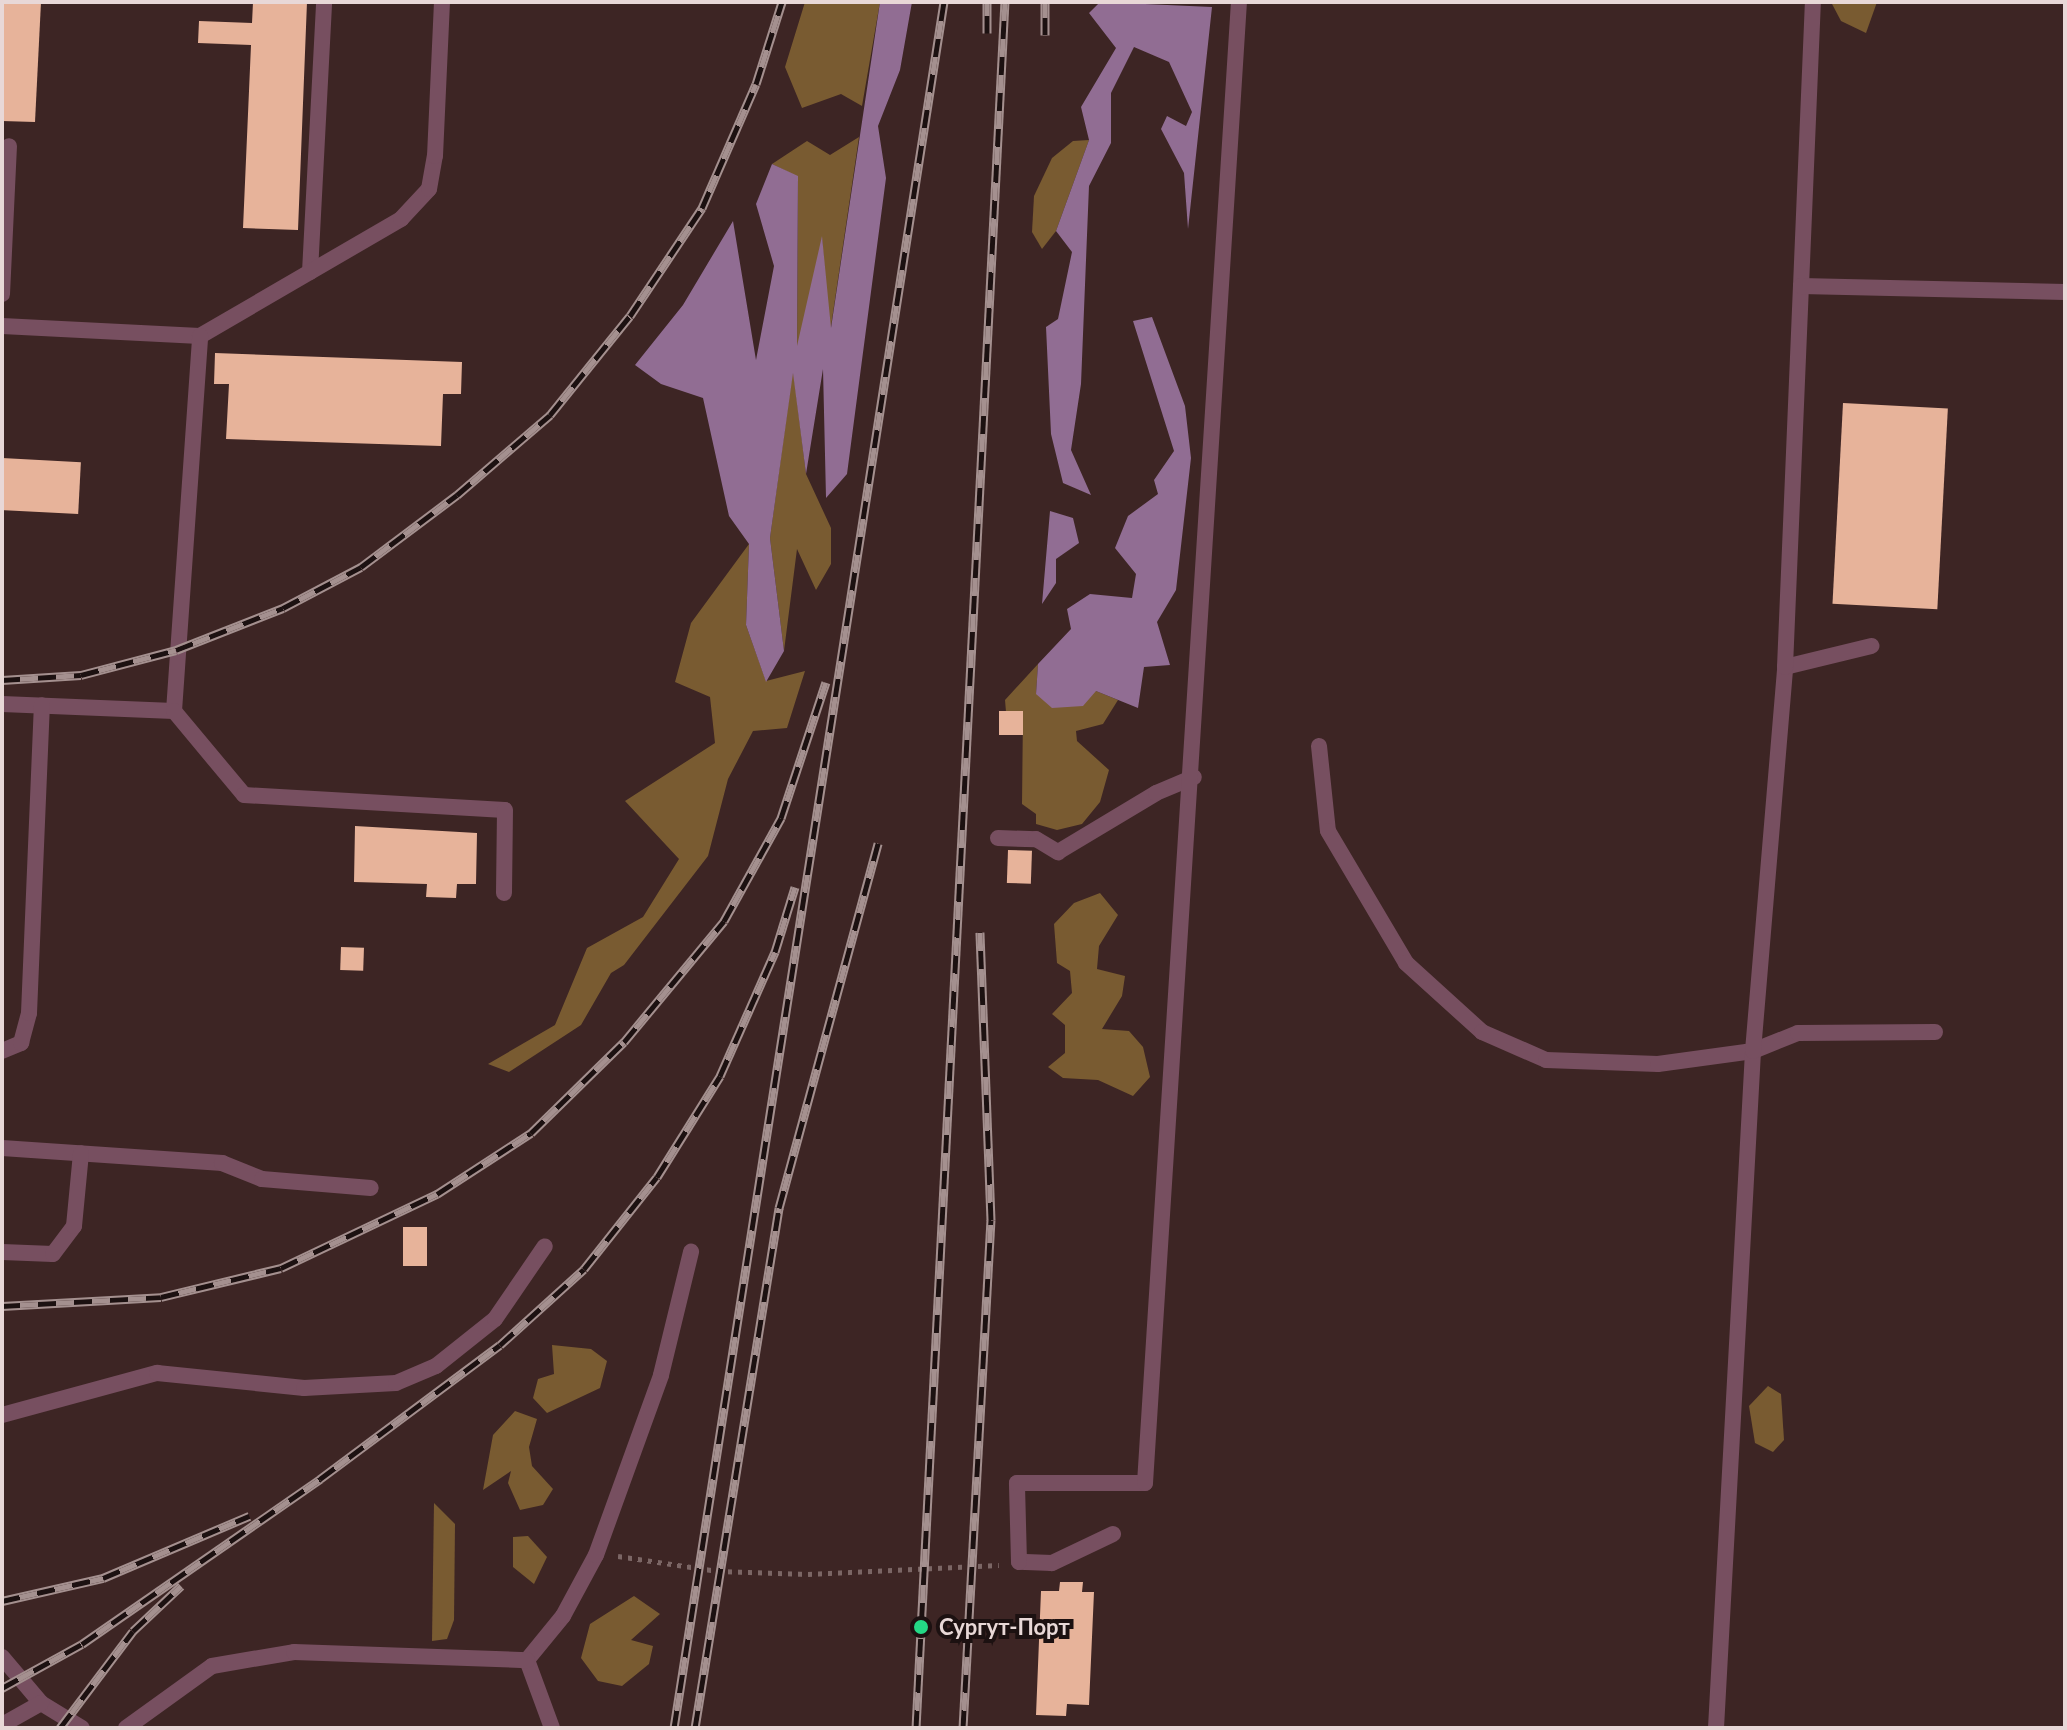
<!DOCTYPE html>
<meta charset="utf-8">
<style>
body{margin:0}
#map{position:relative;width:2067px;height:1730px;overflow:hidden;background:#3d2524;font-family:Lato,sans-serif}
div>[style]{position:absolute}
.forest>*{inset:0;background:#795b31}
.water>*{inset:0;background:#916d93}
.building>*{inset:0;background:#e7b39a;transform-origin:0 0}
.path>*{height:5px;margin-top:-2.5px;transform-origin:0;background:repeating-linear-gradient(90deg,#7b6665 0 4px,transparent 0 10px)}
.lane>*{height:16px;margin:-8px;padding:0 8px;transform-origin:8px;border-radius:8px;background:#774f60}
.rail>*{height:9px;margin-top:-4.5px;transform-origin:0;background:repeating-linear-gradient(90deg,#1c1111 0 18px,#a4908f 0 36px);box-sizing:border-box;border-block:2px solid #a4908f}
.dots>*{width:22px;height:22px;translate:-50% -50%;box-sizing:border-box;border:4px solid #1c1111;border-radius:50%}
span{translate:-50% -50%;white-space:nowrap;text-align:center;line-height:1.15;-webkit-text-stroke:8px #1c1111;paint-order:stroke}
.poi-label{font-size:22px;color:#e8d8d7;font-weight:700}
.left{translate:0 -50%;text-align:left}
.frame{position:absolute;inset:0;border:4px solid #e8d8d7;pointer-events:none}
</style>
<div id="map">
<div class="forest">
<i style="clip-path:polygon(805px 2px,880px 2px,862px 106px,841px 94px,802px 108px,785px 67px)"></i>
<i style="clip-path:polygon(1831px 2px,1877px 2px,1866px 33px,1841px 21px)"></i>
<i style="clip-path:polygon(859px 137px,830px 333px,822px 239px,797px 351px,798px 177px,772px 164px,807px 141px,830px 155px)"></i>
<i style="clip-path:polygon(1089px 140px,1056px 231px,1042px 249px,1032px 232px,1034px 196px,1052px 158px,1073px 141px)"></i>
<i style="clip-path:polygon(793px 368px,806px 474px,831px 528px,831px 564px,816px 590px,797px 549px,784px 651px,770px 538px)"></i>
<i style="clip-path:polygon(749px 544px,746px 625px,766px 681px,805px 671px,787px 728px,753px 731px,728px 779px,708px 856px,624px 965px,611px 973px,581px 1025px,509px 1072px,488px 1064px,555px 1025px,587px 948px,643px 917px,679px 859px,625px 801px,715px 743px,710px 697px,675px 682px,691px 623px)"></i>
<i style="clip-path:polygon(1038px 664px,1036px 694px,1096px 691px,1118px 700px,1103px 724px,1076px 731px,1077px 741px,1109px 770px,1100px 802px,1082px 824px,1057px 830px,1036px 824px,1036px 814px,1022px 804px,1023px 712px,1006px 712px,1005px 700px)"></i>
<i style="clip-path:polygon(1100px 893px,1118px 915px,1099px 946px,1097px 969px,1125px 976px,1122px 996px,1102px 1029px,1129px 1031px,1143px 1047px,1150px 1077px,1133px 1096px,1098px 1080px,1063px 1078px,1048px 1067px,1065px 1053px,1065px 1025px,1052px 1014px,1072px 993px,1070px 971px,1057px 963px,1054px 924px,1074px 903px)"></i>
<i style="clip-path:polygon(552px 1345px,591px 1349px,607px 1361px,600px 1388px,547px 1413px,533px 1398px,538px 1379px,554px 1374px)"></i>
<i style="clip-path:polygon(1768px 1386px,1781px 1394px,1784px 1440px,1773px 1452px,1755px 1443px,1749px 1406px)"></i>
<i style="clip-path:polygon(515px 1411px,537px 1419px,529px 1447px,532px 1466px,553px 1489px,543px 1505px,520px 1510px,508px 1483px,511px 1471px,483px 1490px,493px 1435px)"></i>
<i style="clip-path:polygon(434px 1503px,455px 1524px,454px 1620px,447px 1639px,432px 1641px)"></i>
<i style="clip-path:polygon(528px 1536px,547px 1557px,534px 1584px,513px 1567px,513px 1537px)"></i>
<i style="clip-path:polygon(634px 1596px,660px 1614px,631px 1640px,653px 1646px,649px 1664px,622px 1686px,598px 1681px,581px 1658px,590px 1624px)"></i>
</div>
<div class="water">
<i style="clip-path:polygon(880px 2px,912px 2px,900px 70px,878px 126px,886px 178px,847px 474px,826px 498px,823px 369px,806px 474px,793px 373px,770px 538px,784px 651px,766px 682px,746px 625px,749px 544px,729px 516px,703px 398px,661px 384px,635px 365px,683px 305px,733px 221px,756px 360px,774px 266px,756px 204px,772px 164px,798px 176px,797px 346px,822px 236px,831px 328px)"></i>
<i style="clip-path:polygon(1100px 2px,1212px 7px,1188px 229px,1184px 173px,1161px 129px,1167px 116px,1186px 126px,1192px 112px,1169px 62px,1134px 47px,1111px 93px,1111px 143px,1089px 186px,1081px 384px,1071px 450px,1091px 495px,1063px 483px,1051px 434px,1046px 327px,1058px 319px,1072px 252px,1056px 231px,1089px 140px,1081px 107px,1116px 48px,1089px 13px)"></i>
<i style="clip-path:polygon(1152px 317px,1185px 406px,1191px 458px,1176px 590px,1157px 622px,1170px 665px,1144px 667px,1138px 708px,1096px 691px,1083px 706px,1052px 708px,1036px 694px,1038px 664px,1071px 629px,1067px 609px,1090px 594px,1132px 598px,1136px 574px,1115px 548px,1128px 516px,1158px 494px,1154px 480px,1174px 451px,1133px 321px)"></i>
<i style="clip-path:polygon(1050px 511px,1073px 518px,1079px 543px,1056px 559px,1056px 583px,1042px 604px)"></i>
</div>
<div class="building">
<i style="clip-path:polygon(2px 2px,41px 2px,35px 122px,2px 121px)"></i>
<i style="clip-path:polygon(253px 2px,307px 2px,298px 230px,243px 228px,251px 45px,198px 43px,199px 21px,252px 23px)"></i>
<i style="clip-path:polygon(215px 353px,462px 362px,461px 394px,443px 394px,441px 446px,226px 439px,229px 384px,214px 384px)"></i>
<i style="left:1843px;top:403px;width:105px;height:201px;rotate:3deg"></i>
<i style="left:2px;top:458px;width:79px;height:52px;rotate:3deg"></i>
<i style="left:1023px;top:711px;width:24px;height:24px;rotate:90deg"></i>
<i style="clip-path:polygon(355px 826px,477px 833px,476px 884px,457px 884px,456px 898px,426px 897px,427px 884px,354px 882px)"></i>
<i style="left:1008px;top:850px;width:24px;height:33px;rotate:2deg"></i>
<i style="left:341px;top:947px;width:23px;height:23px;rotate:2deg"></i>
<i style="left:403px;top:1227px;width:24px;height:39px"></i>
<i style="clip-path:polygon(1060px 1582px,1083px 1582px,1082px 1592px,1094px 1592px,1089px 1705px,1067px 1704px,1066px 1716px,1036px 1715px,1041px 1591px,1059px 1591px)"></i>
</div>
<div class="path">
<i style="left:618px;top:1556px;width:101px;rotate:8.5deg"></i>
<i style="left:718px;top:1571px;width:90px;rotate:1.9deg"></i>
<i style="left:808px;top:1574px;width:191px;rotate:-2.7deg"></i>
</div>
<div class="lane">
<i style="left:310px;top:272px;width:270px;rotate:-87deg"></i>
<i style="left:1801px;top:286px;width:284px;rotate:-87.6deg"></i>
<i style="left:2px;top:294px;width:148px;rotate:-87.3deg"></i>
<i style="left:2px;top:326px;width:198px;rotate:2.9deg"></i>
<i style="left:200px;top:336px;width:233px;rotate:-30.2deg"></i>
<i style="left:401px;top:219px;width:41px;rotate:-47deg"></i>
<i style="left:429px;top:189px;width:34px;rotate:-80deg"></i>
<i style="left:435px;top:156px;width:154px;rotate:-87.4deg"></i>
<i style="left:1785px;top:667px;width:89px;rotate:-13.7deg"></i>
<i style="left:2px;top:704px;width:172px;rotate:2.3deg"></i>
<i style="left:174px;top:711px;width:376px;rotate:-86deg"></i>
<i style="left:174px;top:711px;width:109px;rotate:50.2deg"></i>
<i style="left:244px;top:795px;width:261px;rotate:3.3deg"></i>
<i style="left:505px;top:810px;width:83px;rotate:90.7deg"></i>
<i style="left:1319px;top:746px;width:85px;rotate:84deg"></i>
<i style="left:1328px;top:831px;width:153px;rotate:59.4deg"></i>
<i style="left:1406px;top:963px;width:103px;rotate:42.2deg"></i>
<i style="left:1482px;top:1032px;width:70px;rotate:23.6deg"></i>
<i style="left:1546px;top:1060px;width:112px;rotate:2deg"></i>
<i style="left:1658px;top:1064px;width:96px;rotate:-7.8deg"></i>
<i style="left:1753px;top:1051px;width:48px;rotate:-21.8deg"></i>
<i style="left:1798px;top:1033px;width:137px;rotate:-0.4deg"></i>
<i style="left:998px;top:838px;width:38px;rotate:2deg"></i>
<i style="left:1036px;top:839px;width:26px;rotate:31deg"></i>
<i style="left:1058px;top:852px;width:114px;rotate:-31deg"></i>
<i style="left:1156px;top:793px;width:41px;rotate:-22.8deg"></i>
<i style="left:2px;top:1051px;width:21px;rotate:-23deg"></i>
<i style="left:21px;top:1043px;width:31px;rotate:-75deg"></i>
<i style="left:29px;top:1013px;width:308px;rotate:-87.6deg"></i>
<i style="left:2px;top:1148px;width:221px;rotate:3.9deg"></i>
<i style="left:222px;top:1163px;width:43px;rotate:21.8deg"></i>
<i style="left:262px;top:1179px;width:109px;rotate:4.7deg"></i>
<i style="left:2px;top:1252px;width:51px;rotate:2.2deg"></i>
<i style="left:53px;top:1254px;width:35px;rotate:-53deg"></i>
<i style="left:74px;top:1226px;width:73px;rotate:-84.5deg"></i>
<i style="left:2px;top:1415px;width:161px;rotate:-15.2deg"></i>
<i style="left:157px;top:1373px;width:148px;rotate:5.8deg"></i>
<i style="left:304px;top:1388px;width:92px;rotate:-3.1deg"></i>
<i style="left:396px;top:1383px;width:43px;rotate:-23deg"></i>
<i style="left:436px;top:1366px;width:75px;rotate:-38.5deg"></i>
<i style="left:495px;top:1319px;width:88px;rotate:-55.6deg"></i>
<i style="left:1113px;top:1534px;width:68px;rotate:154.6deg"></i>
<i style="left:1052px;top:1563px;width:33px;rotate:-178deg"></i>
<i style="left:1019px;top:1562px;width:79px;rotate:-91.5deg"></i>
<i style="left:1017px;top:1483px;width:128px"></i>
<i style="left:1145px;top:1483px;width:1484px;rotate:-86.37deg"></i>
<i style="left:2px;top:1657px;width:60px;rotate:49.7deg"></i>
<i style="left:41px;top:1703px;width:48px;rotate:31.4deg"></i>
<i style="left:527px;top:1660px;width:57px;rotate:-50.7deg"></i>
<i style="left:563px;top:1616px;width:69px;rotate:-61.6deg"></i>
<i style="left:596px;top:1555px;width:191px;rotate:-70.1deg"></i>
<i style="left:661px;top:1375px;width:127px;rotate:-76.3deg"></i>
<i style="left:527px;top:1660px;width:72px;rotate:69.8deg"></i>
<i style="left:2px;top:1725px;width:45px;rotate:-29.4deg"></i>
<i style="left:126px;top:1728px;width:106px;rotate:-35.8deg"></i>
<i style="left:212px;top:1666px;width:83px;rotate:-9.7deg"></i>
<i style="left:294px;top:1652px;width:233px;rotate:2deg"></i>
<i style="left:1716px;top:1728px;width:678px;rotate:-86.87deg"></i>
<i style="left:1753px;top:1051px;width:385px;rotate:-85.2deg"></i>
<i style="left:1785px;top:667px;width:381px;rotate:-87.6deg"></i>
<i style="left:1801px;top:286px;width:264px;rotate:1.3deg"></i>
</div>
<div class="rail">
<i style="left:987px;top:33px;width:31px;rotate:-90deg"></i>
<i style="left:1045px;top:35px;width:33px;rotate:-90deg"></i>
<i style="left:2px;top:680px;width:79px;rotate:-3.6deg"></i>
<i style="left:81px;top:675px;width:98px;rotate:-14.7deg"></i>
<i style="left:176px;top:650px;width:115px;rotate:-21.4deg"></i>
<i style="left:283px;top:608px;width:88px;rotate:-27.7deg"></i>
<i style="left:361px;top:567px;width:120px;rotate:-36.9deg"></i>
<i style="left:457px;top:495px;width:123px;rotate:-40.7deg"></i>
<i style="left:550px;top:415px;width:127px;rotate:-51.1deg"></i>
<i style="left:630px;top:316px;width:130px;rotate:-56.3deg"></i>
<i style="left:702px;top:208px;width:135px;rotate:-66.5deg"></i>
<i style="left:756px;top:84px;width:86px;rotate:-72.4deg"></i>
<i style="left:2px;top:1306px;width:159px;rotate:-3.2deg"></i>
<i style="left:161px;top:1297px;width:123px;rotate:-13.6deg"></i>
<i style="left:281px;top:1268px;width:173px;rotate:-25.4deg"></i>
<i style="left:437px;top:1194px;width:112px;rotate:-33deg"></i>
<i style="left:531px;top:1133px;width:130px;rotate:-44.4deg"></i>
<i style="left:624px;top:1042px;width:157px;rotate:-50.4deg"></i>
<i style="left:724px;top:921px;width:118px;rotate:-61deg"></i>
<i style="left:781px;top:818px;width:143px;rotate:-71.7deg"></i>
<i style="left:2px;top:1601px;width:104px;rotate:-12.8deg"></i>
<i style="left:103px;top:1578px;width:159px;rotate:-23deg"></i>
<i style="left:2px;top:1688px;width:91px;rotate:-28.8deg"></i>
<i style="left:82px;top:1644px;width:290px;rotate:-34.7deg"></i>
<i style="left:320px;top:1479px;width:224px;rotate:-36.7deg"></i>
<i style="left:500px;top:1345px;width:113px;rotate:-42.1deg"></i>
<i style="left:584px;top:1269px;width:117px;rotate:-51.6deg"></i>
<i style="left:657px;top:1177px;width:119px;rotate:-58deg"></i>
<i style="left:720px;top:1076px;width:136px;rotate:-66.1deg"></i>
<i style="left:775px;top:952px;width:68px;rotate:-72.9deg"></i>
<i style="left:60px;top:1728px;width:121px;rotate:-53deg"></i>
<i style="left:133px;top:1631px;width:66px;rotate:-43.2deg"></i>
<i style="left:674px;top:1728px;width:1747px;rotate:-81.11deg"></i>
<i style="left:695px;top:1728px;width:527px;rotate:-80.82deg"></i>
<i style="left:779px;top:1208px;width:378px;rotate:-74.8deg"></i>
<i style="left:916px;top:1728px;width:1728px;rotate:-87.05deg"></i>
<i style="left:963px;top:1728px;width:509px;rotate:-86.85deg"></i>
<i style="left:991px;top:1220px;width:288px;rotate:-92.2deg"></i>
</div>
<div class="dots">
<i style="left:921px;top:1627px;background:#24d886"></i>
</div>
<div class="poi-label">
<span class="left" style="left:939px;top:1627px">Сургут-Порт</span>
</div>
<div class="frame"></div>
</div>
